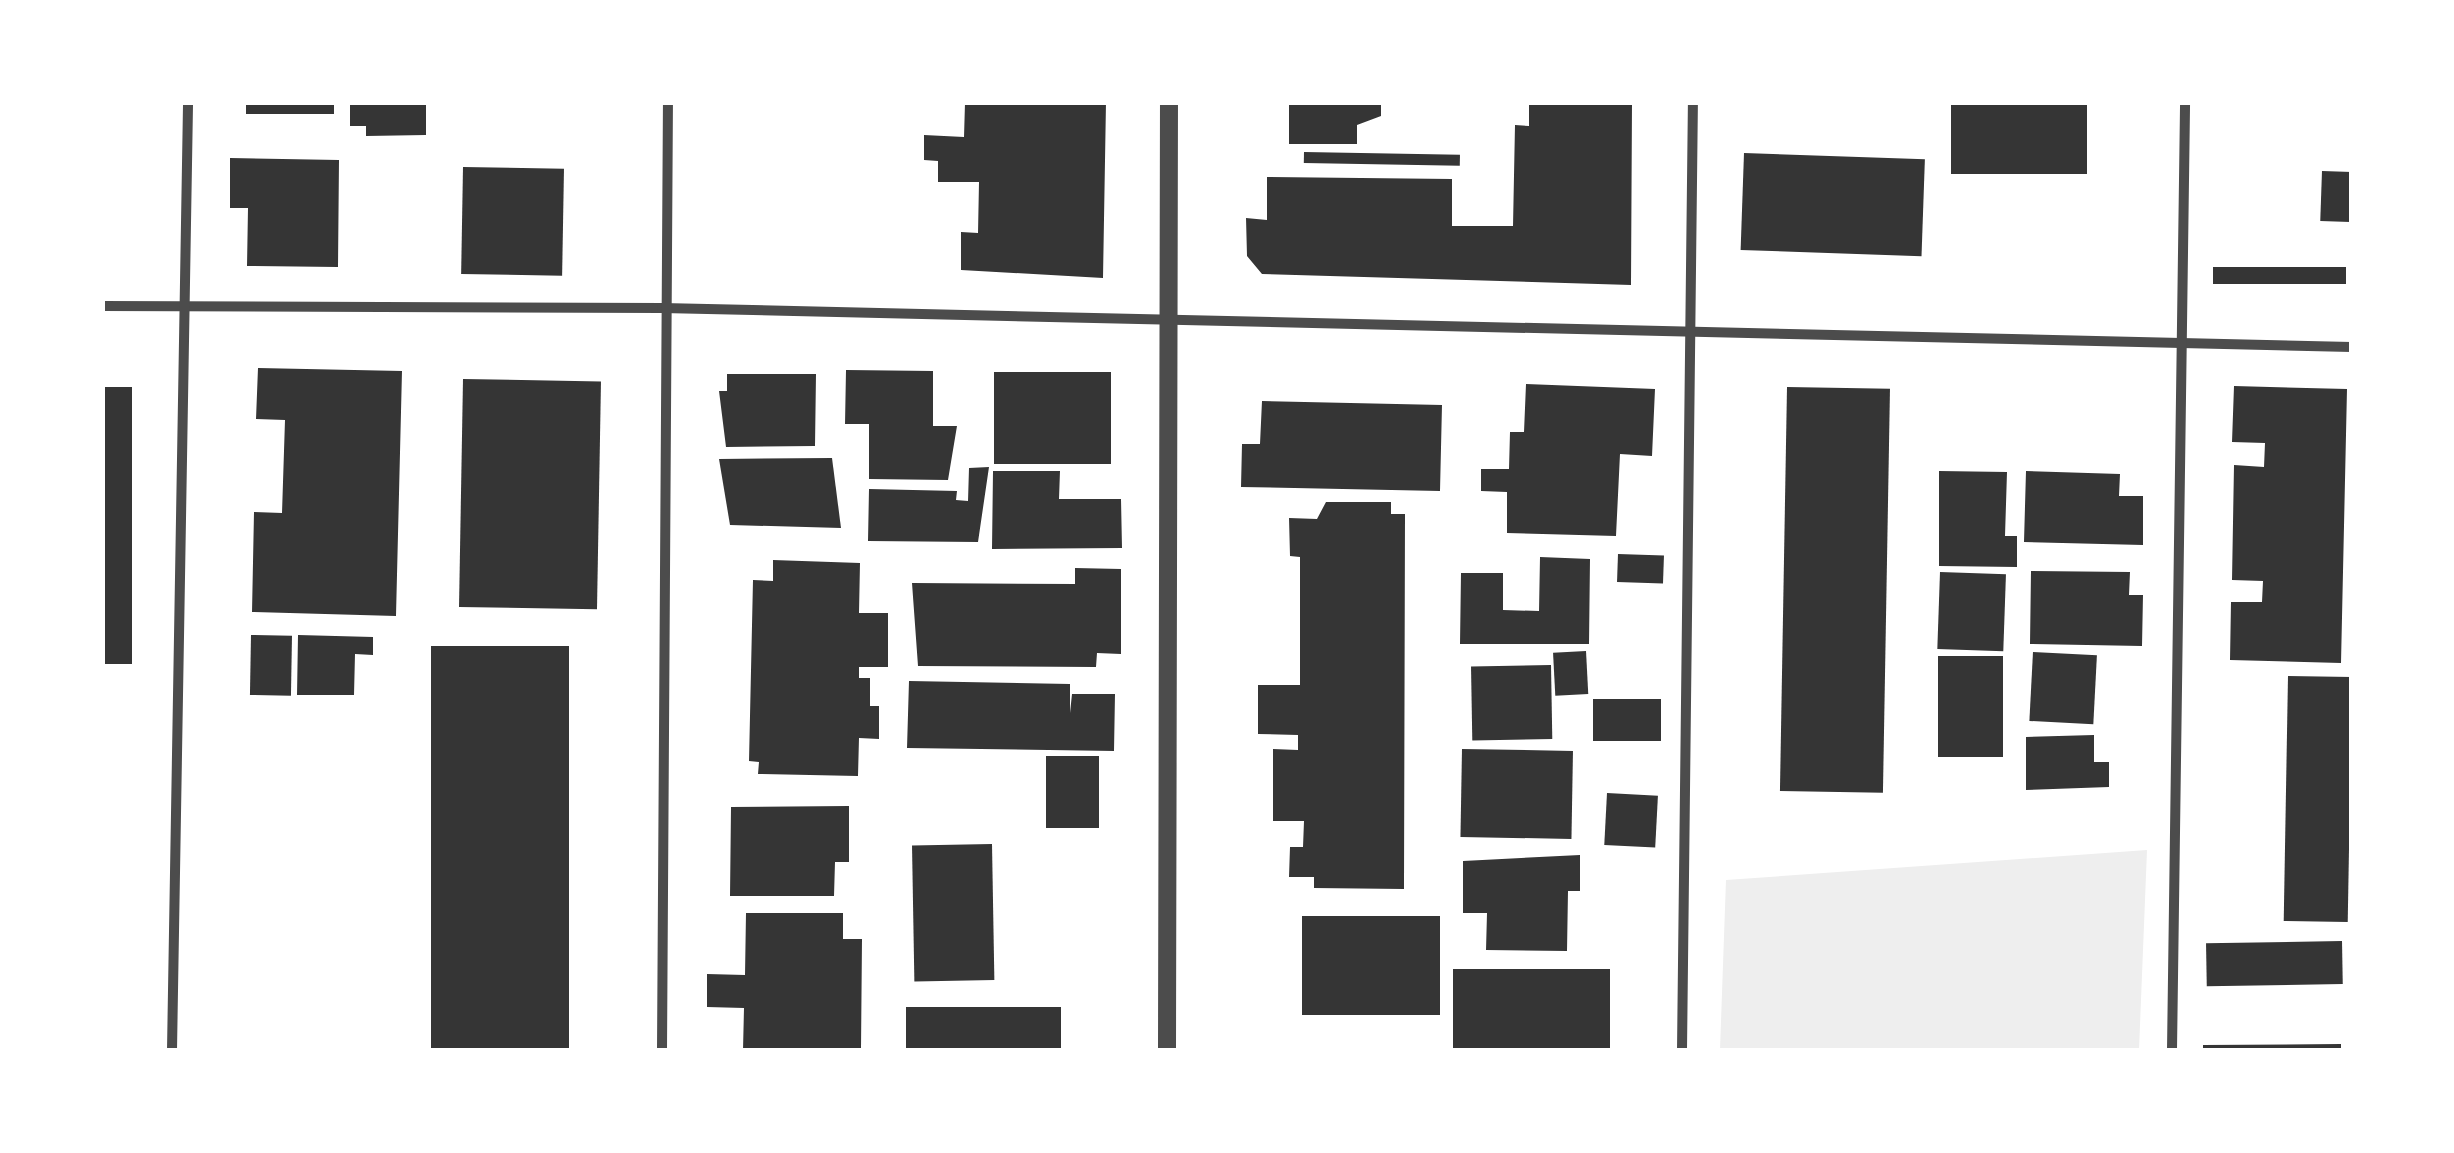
<!DOCTYPE html>
<style>
body{margin:0}
#map{position:relative;width:2454px;height:1153px;overflow:hidden;background:#fff;font-family:"Work Sans",sans-serif}
div>[style]{position:absolute}
.green>*{inset:0;background:#eee}
.building>*{inset:0;background:#353535;transform-origin:0 0}
.minor>*{height:10px;margin:-5px;padding:0 5px;transform-origin:5px;border-radius:5px;background:#4c4c4c}
.tertiary>*{height:18px;margin:-9px;padding:0 9px;transform-origin:9px;border-radius:9px;background:#4c4c4c}
span{translate:-50% -50%;white-space:nowrap;text-align:center;line-height:1.15;-webkit-text-stroke:10px #fff;paint-order:stroke}
.frame{position:absolute;inset:0;border:105px solid #fff;pointer-events:none}
</style>
<div id="map">
<div class="green">
<i style="clip-path:polygon(2147px 850px,2139px 1050px,1720px 1050px,1726px 880px)"></i>
</div>
<div class="building">
<i style="left:246px;top:102px;width:88px;height:12px"></i>
<i style="clip-path:polygon(350px 102px,426px 102px,426px 135px,366px 136px,366px 126px,350px 126px)"></i>
<i style="clip-path:polygon(1106px 102px,1103px 278px,961px 270px,961px 232px,978px 233px,979px 182px,938px 182px,938px 161px,924px 160px,924px 135px,964px 137px,965px 103px)"></i>
<i style="clip-path:polygon(1289px 102px,1381px 102px,1381px 116px,1357px 125px,1357px 144px,1289px 144px)"></i>
<i style="clip-path:polygon(1529px 102px,1632px 102px,1631px 285px,1262px 274px,1247px 256px,1246px 218px,1267px 220px,1267px 177px,1452px 179px,1452px 226px,1513px 226px,1515px 125px,1529px 126px)"></i>
<i style="left:1951px;top:102px;width:136px;height:72px"></i>
<i style="left:1304px;top:152px;width:156px;height:11px;rotate:1deg"></i>
<i style="left:1744px;top:153px;width:181px;height:97px;rotate:2deg"></i>
<i style="clip-path:polygon(230px 158px,339px 160px,338px 267px,247px 266px,248px 208px,230px 208px)"></i>
<i style="left:463px;top:167px;width:101px;height:107px;rotate:1deg"></i>
<i style="left:2322px;top:171px;width:30px;height:50px;rotate:2deg"></i>
<i style="left:2213px;top:267px;width:133px;height:17px"></i>
<i style="clip-path:polygon(258px 368px,402px 371px,396px 616px,252px 612px,254px 512px,282px 513px,285px 420px,256px 419px)"></i>
<i style="clip-path:polygon(846px 370px,933px 371px,933px 426px,957px 426px,948px 480px,869px 479px,869px 424px,845px 424px)"></i>
<i style="left:994px;top:372px;width:117px;height:92px"></i>
<i style="clip-path:polygon(727px 374px,816px 374px,815px 446px,726px 447px,719px 391px,727px 391px)"></i>
<i style="left:463px;top:379px;width:138px;height:228px;rotate:1deg"></i>
<i style="clip-path:polygon(1526px 384px,1655px 389px,1652px 456px,1620px 454px,1616px 536px,1507px 533px,1507px 492px,1481px 491px,1481px 469px,1509px 469px,1510px 432px,1524px 432px)"></i>
<i style="clip-path:polygon(2234px 386px,2347px 389px,2341px 663px,2230px 660px,2231px 602px,2262px 602px,2263px 581px,2232px 580px,2234px 465px,2264px 467px,2265px 443px,2232px 442px)"></i>
<i style="left:102px;top:387px;width:30px;height:277px"></i>
<i style="left:1787px;top:387px;width:103px;height:404px;rotate:1deg"></i>
<i style="clip-path:polygon(1262px 401px,1442px 405px,1440px 491px,1241px 487px,1242px 444px,1260px 444px)"></i>
<i style="clip-path:polygon(832px 458px,841px 528px,730px 525px,719px 459px)"></i>
<i style="clip-path:polygon(989px 467px,978px 542px,868px 541px,869px 489px,957px 491px,956px 500px,968px 501px,969px 468px)"></i>
<i style="clip-path:polygon(993px 471px,1060px 471px,1059px 499px,1121px 499px,1122px 548px,992px 549px)"></i>
<i style="clip-path:polygon(1939px 471px,2007px 472px,2005px 536px,2017px 536px,2017px 567px,1939px 566px)"></i>
<i style="clip-path:polygon(2026px 471px,2120px 474px,2119px 496px,2143px 496px,2143px 545px,2024px 542px)"></i>
<i style="clip-path:polygon(1326px 502px,1391px 502px,1391px 514px,1405px 514px,1404px 889px,1314px 888px,1314px 877px,1289px 877px,1290px 847px,1303px 847px,1304px 821px,1273px 821px,1273px 749px,1298px 750px,1298px 735px,1258px 734px,1258px 685px,1300px 685px,1300px 557px,1290px 556px,1289px 518px,1317px 519px)"></i>
<i style="left:1618px;top:554px;width:46px;height:28px;rotate:2deg"></i>
<i style="clip-path:polygon(1540px 557px,1590px 559px,1589px 644px,1460px 644px,1461px 573px,1503px 573px,1503px 610px,1539px 611px)"></i>
<i style="clip-path:polygon(773px 560px,860px 563px,859px 613px,888px 613px,888px 667px,859px 667px,859px 678px,870px 678px,870px 706px,879px 706px,879px 739px,859px 738px,858px 776px,758px 774px,759px 762px,749px 761px,753px 580px,773px 581px)"></i>
<i style="clip-path:polygon(1075px 568px,1121px 569px,1121px 654px,1097px 653px,1096px 667px,918px 666px,912px 583px,1075px 584px)"></i>
<i style="clip-path:polygon(2031px 571px,2130px 572px,2129px 595px,2143px 595px,2142px 646px,2030px 644px)"></i>
<i style="left:1940px;top:572px;width:66px;height:77px;rotate:2deg"></i>
<i style="left:251px;top:635px;width:41px;height:60px;rotate:1deg"></i>
<i style="clip-path:polygon(298px 635px,373px 637px,373px 655px,355px 654px,354px 695px,297px 695px)"></i>
<i style="left:431px;top:646px;width:138px;height:404px"></i>
<i style="left:1586px;top:651px;width:43px;height:33px;rotate:87deg"></i>
<i style="left:2033px;top:652px;width:64px;height:69px;rotate:3deg"></i>
<i style="left:1938px;top:656px;width:65px;height:101px"></i>
<i style="left:1551px;top:665px;width:74px;height:80px;rotate:89deg"></i>
<i style="left:2288px;top:676px;width:64px;height:245px;rotate:1deg"></i>
<i style="clip-path:polygon(909px 681px,1070px 684px,1070px 713px,1072px 694px,1115px 694px,1114px 751px,907px 748px)"></i>
<i style="left:1593px;top:699px;width:68px;height:42px"></i>
<i style="clip-path:polygon(2094px 735px,2094px 762px,2109px 762px,2109px 787px,2026px 790px,2026px 737px)"></i>
<i style="left:1462px;top:749px;width:111px;height:88px;rotate:1deg"></i>
<i style="left:1099px;top:756px;width:72px;height:53px;rotate:90deg"></i>
<i style="left:1607px;top:793px;width:51px;height:52px;rotate:3deg"></i>
<i style="clip-path:polygon(849px 806px,849px 862px,835px 862px,834px 896px,730px 896px,731px 807px)"></i>
<i style="left:992px;top:844px;width:136px;height:80px;rotate:89deg"></i>
<i style="clip-path:polygon(1580px 855px,1580px 891px,1568px 891px,1567px 951px,1486px 950px,1487px 913px,1463px 913px,1463px 861px)"></i>
<i style="clip-path:polygon(746px 913px,843px 913px,843px 939px,862px 939px,861px 1050px,743px 1050px,744px 1008px,707px 1007px,707px 974px,745px 975px)"></i>
<i style="left:1302px;top:916px;width:138px;height:99px"></i>
<i style="left:2342px;top:941px;width:43px;height:136px;rotate:89deg"></i>
<i style="left:1453px;top:969px;width:157px;height:81px"></i>
<i style="left:1061px;top:1007px;width:43px;height:155px;rotate:90deg"></i>
<i style="clip-path:polygon(2341px 1044px,2341px 1050px,2203px 1050px,2203px 1045px)"></i>
</div>
<div class="minor">
<i style="left:102px;top:306px;width:560px;rotate:0.2deg"></i>
<i style="left:662px;top:308px;width:1690px;rotate:1.32deg"></i>
<i style="left:172px;top:1050px;width:948px;rotate:-89.03deg"></i>
<i style="left:662px;top:1050px;width:948px;rotate:-89.64deg"></i>
<i style="left:1682px;top:1050px;width:948px;rotate:-89.34deg"></i>
<i style="left:2172px;top:1050px;width:948px;rotate:-89.21deg"></i>
</div>
<div class="tertiary">
<i style="left:1167px;top:1050px;width:948px;rotate:-89.88deg"></i>
</div>
<div class="frame"></div>
</div>
